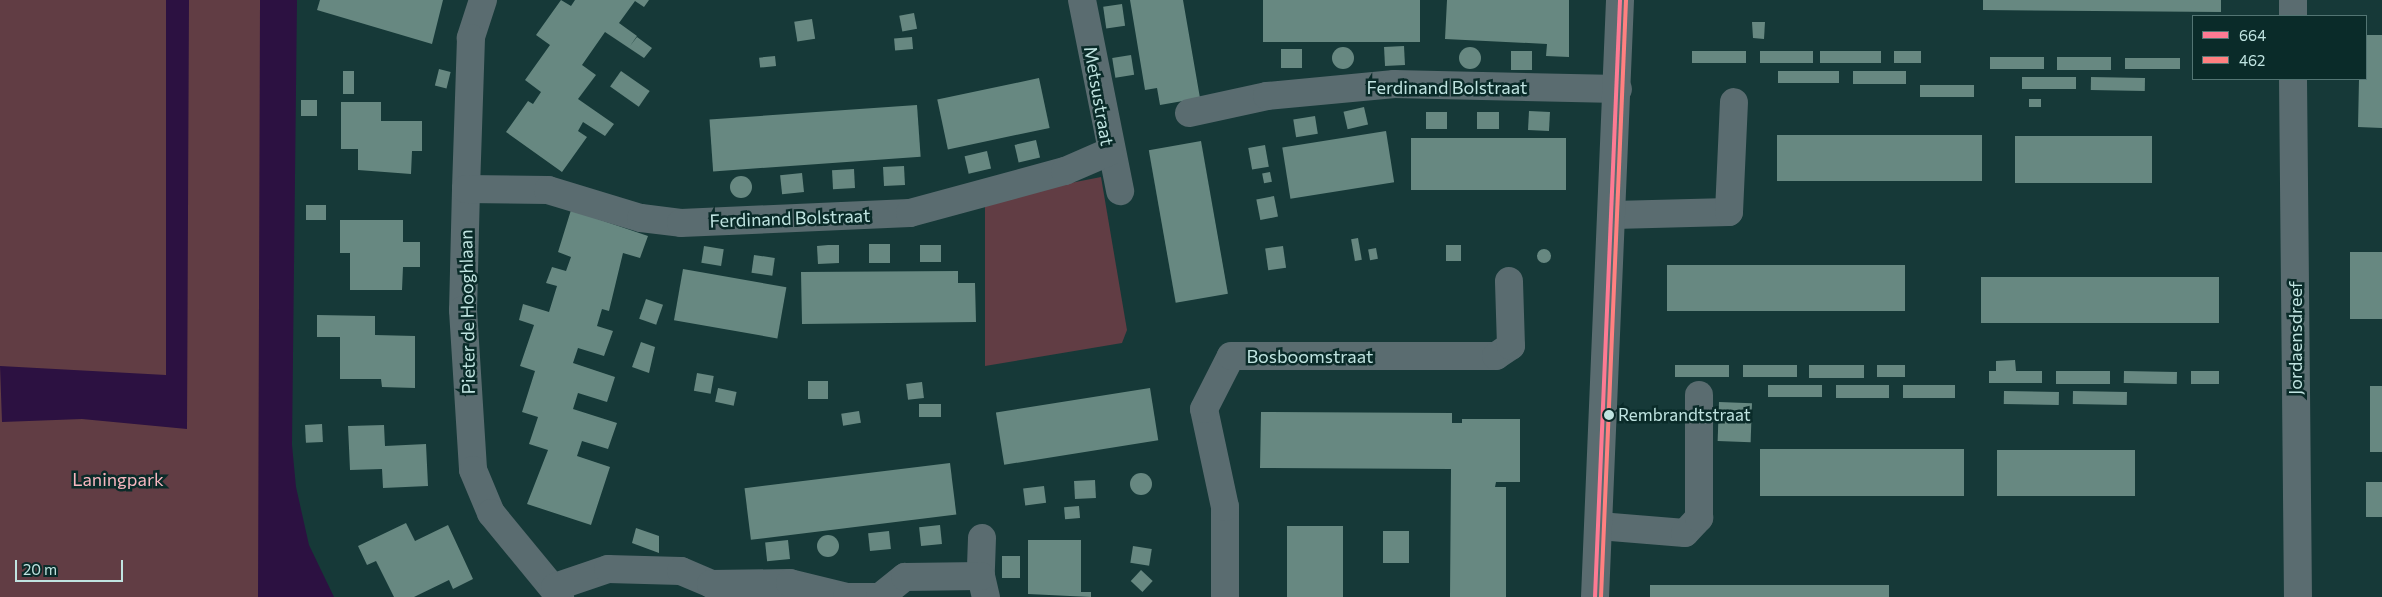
<!DOCTYPE html>
<style>
body{margin:0}
#map{position:relative;width:2382px;height:597px;overflow:hidden;background:#163938;font-family:Commissioner,sans-serif}
div>[style]{position:absolute}
.green>*{inset:0;background:#613d44;transform-origin:0 0}
.water>*{inset:0;background:#2c1141}
.building>*{inset:0;background:#678881;transform-origin:0 0}
.round{border-radius:50%}
.minor>*{height:28px;margin:-14px;padding:0 14px;transform-origin:14px;border-radius:14px;background:#5a6c70}
.tertiary>*{height:28px;margin:-14px;padding:0 14px;transform-origin:14px;border-radius:14px;background:#5a6c70}
.bus-1>*{height:4px;margin:-2px;padding:0 2px;transform-origin:2px;border-radius:2px;background:#fe7a93}
.bus-2>*{height:4px;margin:-2px;padding:0 2px;transform-origin:2px;border-radius:2px;background:#ff8080}
.dots>*{width:14px;height:14px;translate:-50% -50%;box-sizing:border-box;border:2px solid #0a2b29;border-radius:50%}
span{translate:-50% -50%;white-space:nowrap;text-align:center;line-height:1.15;-webkit-text-stroke:5px #0a2b29;paint-order:stroke}
.bus-label{font-size:17px;color:#c0e4e1}
.left{translate:0 -50%;text-align:left}
.street-label{font-size:18px;color:#c0e4e1}
.park-label{font-size:18px;color:#f8b7c0}
.legend{position:absolute;left:2192px;top:15px;width:175px;height:65px;box-sizing:border-box;background:#0a2b29;border:1px solid #537573;margin:0;padding:6px 9px;list-style:none;font-size:15px;color:#c0e4e1}
.legend li{display:flex;align-items:center;gap:10px;height:25px}
.legend b{width:25px;border:1px solid #537573}
.scale{position:absolute;left:15px;top:560px;width:108px;height:22px;box-sizing:border-box;border:2px solid #c0e4e1;border-top:0;padding-left:6px;font-size:15px;line-height:18px;white-space:nowrap;color:#c0e4e1;-webkit-text-stroke:4px #0a2b29;paint-order:stroke}
</style>
<div id="map">
<div class="green">
<i style="left:0;top:0;width:260px;height:597px"></i>
<i style="clip-path:polygon(1101px 177px,1127px 330px,1122px 343px,985px 366px,985px 200px)"></i>
</div>
<div class="water">
<i style="clip-path:polygon(166px 0,189px 0,187px 429px,82px 419px,2px 422px,0 366px,166px 375px)"></i>
<i style="clip-path:polygon(260px 0,297px 0,292px 445px,296px 487px,309px 545px,334px 597px,258px 597px)"></i>
</div>
<div class="building">
<i style="clip-path:polygon(320px 0,443px 0,432px 44px,317px 10px)"></i>
<i style="clip-path:polygon(561px 0,571px 6px,575px 0,649px 0,644px 7px,635px 1px,619px 23px,637px 36px,630px 46px,637px 37px,652px 48px,644px 58px,605px 32px,582px 65px,596px 75px,578px 99px,614px 124px,605px 136px,583px 122px,578px 131px,587px 137px,562px 172px,506px 132px,528px 101px,533px 104px,541px 92px,525px 80px,550px 45px,536px 35px)"></i>
<i style="clip-path:polygon(1130px 0,1183px 0,1200px 98px,1160px 105px,1157px 88px,1145px 90px)"></i>
<i style="left:1263px;top:0;width:157px;height:42px"></i>
<i style="clip-path:polygon(1447px 0,1569px 0,1569px 57px,1546px 56px,1547px 44px,1445px 39px)"></i>
<i style="clip-path:polygon(1983px 0,2221px 0,2221px 12px,1983px 10px)"></i>
<i style="left:1122px;top:4px;width:22px;height:19px;rotate:82deg"></i>
<i style="left:914px;top:13px;width:16px;height:15px;rotate:79deg"></i>
<i style="left:812px;top:19px;width:20px;height:18px;rotate:81deg"></i>
<i style="clip-path:polygon(1752px 22px,1765px 22px,1764px 39px,1753px 38px)"></i>
<i style="clip-path:polygon(2366px 35px,2382px 35px,2382px 128px,2358px 127px,2359px 79px,2366px 79px)"></i>
<i style="left:912px;top:37px;width:12px;height:18px;rotate:85deg"></i>
<i style="left:1404px;top:46px;width:19px;height:20px;rotate:87deg"></i>
<i class="round" style="left:1459px;top:47px;width:22px;height:22px"></i>
<i class="round" style="left:1332px;top:47px;width:22px;height:22px"></i>
<i style="left:1302px;top:49px;width:19px;height:21px;rotate:90deg"></i>
<i style="left:1511px;top:51px;width:21px;height:19px"></i>
<i style="left:1692px;top:51px;width:54px;height:12px"></i>
<i style="left:1760px;top:51px;width:53px;height:12px"></i>
<i style="left:1820px;top:51px;width:61px;height:12px"></i>
<i style="left:1894px;top:51px;width:27px;height:12px"></i>
<i style="left:1131px;top:55px;width:20px;height:19px;rotate:81deg"></i>
<i style="left:775px;top:56px;width:10px;height:16px;rotate:84deg"></i>
<i style="left:1990px;top:57px;width:54px;height:12px"></i>
<i style="left:2057px;top:57px;width:54px;height:13px"></i>
<i style="left:2125px;top:58px;width:55px;height:11px"></i>
<i style="left:439px;top:69px;width:12px;height:17px;rotate:14deg"></i>
<i style="left:343px;top:71px;width:11px;height:23px"></i>
<i style="left:621px;top:71px;width:35px;height:19px;rotate:35deg"></i>
<i style="left:1778px;top:71px;width:61px;height:12px"></i>
<i style="left:1853px;top:71px;width:53px;height:13px"></i>
<i style="left:2076px;top:77px;width:12px;height:54px;rotate:90deg"></i>
<i style="left:2091px;top:77px;width:54px;height:13px;rotate:1deg"></i>
<i style="left:1039px;top:78px;width:51px;height:104px;rotate:78deg"></i>
<i style="left:1920px;top:85px;width:54px;height:12px"></i>
<i style="left:2029px;top:99px;width:12px;height:8px"></i>
<i style="left:301px;top:100px;width:16px;height:16px"></i>
<i style="clip-path:polygon(341px 102px,381px 102px,381px 121px,422px 121px,422px 151px,412px 151px,411px 174px,358px 170px,358px 149px,341px 149px)"></i>
<i style="left:917px;top:105px;width:52px;height:208px;rotate:86deg"></i>
<i style="left:1364px;top:107px;width:18px;height:21px;rotate:77deg"></i>
<i style="left:1529px;top:111px;width:21px;height:19px;rotate:3deg"></i>
<i style="left:1426px;top:112px;width:21px;height:17px"></i>
<i style="left:1477px;top:112px;width:22px;height:17px"></i>
<i style="left:1315px;top:116px;width:18px;height:22px;rotate:81deg"></i>
<i style="left:1386px;top:131px;width:52px;height:105px;rotate:81deg"></i>
<i style="left:1777px;top:135px;width:205px;height:46px"></i>
<i style="left:2015px;top:136px;width:137px;height:47px"></i>
<i style="left:1411px;top:138px;width:155px;height:52px"></i>
<i style="left:1036px;top:140px;width:18px;height:22px;rotate:77deg"></i>
<i style="left:1201px;top:141px;width:155px;height:53px;rotate:80deg"></i>
<i style="left:1265px;top:145px;width:22px;height:17px;rotate:80deg"></i>
<i style="left:987px;top:151px;width:18px;height:23px;rotate:77deg"></i>
<i style="left:904px;top:166px;width:19px;height:21px;rotate:87deg"></i>
<i style="left:854px;top:169px;width:19px;height:22px;rotate:87deg"></i>
<i style="left:1270px;top:172px;width:10px;height:8px;rotate:79deg"></i>
<i style="left:802px;top:173px;width:19px;height:22px;rotate:84deg"></i>
<i class="round" style="left:730px;top:176px;width:22px;height:22px"></i>
<i style="left:1274px;top:196px;width:21px;height:18px;rotate:79deg"></i>
<i style="left:306px;top:205px;width:20px;height:15px"></i>
<i style="clip-path:polygon(571px 210px,648px 236px,640px 258px,623px 253px,609px 311px,602px 309px,597px 326px,613px 331px,604px 356px,578px 348px,573px 363px,615px 377px,607px 402px,578px 393px,573px 409px,617px 423px,608px 449px,582px 441px,577px 456px,610px 467px,591px 525px,527px 504px,548px 450px,529px 444px,538px 417px,522px 412px,535px 371px,520px 366px,534px 325px,519px 320px,523px 304px,549px 312px,557px 286px,546px 283px,552px 267px,566px 271px,571px 257px,558px 252px)"></i>
<i style="clip-path:polygon(340px 220px,403px 220px,403px 242px,420px 242px,420px 267px,403px 267px,402px 290px,350px 290px,350px 253px,340px 253px)"></i>
<i style="left:1358px;top:238px;width:22px;height:7px;rotate:80deg"></i>
<i style="left:890px;top:244px;width:19px;height:21px;rotate:90deg"></i>
<i style="clip-path:polygon(828px 245px,839px 245px,839px 263px,818px 264px,817px 246px)"></i>
<i style="left:920px;top:245px;width:21px;height:17px"></i>
<i style="left:1461px;top:245px;width:16px;height:15px;rotate:90deg"></i>
<i style="left:704px;top:246px;width:20px;height:17px;rotate:9deg"></i>
<i style="left:1283px;top:246px;width:22px;height:18px;rotate:82deg"></i>
<i style="left:1376px;top:248px;width:11px;height:8px;rotate:80deg"></i>
<i class="round" style="left:1537px;top:249px;width:14px;height:14px"></i>
<i style="left:2350px;top:252px;width:32px;height:67px"></i>
<i style="left:754px;top:255px;width:21px;height:18px;rotate:8deg"></i>
<i style="left:1667px;top:265px;width:238px;height:46px"></i>
<i style="left:683px;top:269px;width:105px;height:52px;rotate:10deg"></i>
<i style="clip-path:polygon(958px 271px,958px 283px,975px 283px,976px 322px,802px 324px,801px 272px)"></i>
<i style="left:1981px;top:277px;width:238px;height:46px"></i>
<i style="left:646px;top:299px;width:18px;height:21px;rotate:19deg"></i>
<i style="clip-path:polygon(317px 315px,375px 316px,375px 335px,415px 336px,415px 388px,382px 387px,381px 379px,340px 379px,340px 337px,317px 337px)"></i>
<i style="clip-path:polygon(641px 342px,655px 347px,649px 373px,632px 367px)"></i>
<i style="clip-path:polygon(2015px 360px,2016px 371px,2042px 371px,2042px 383px,1989px 383px,1989px 371px,1996px 371px,1996px 361px)"></i>
<i style="left:1675px;top:365px;width:54px;height:12px"></i>
<i style="left:1743px;top:365px;width:54px;height:12px"></i>
<i style="left:1864px;top:365px;width:13px;height:55px;rotate:90deg"></i>
<i style="left:1905px;top:365px;width:12px;height:28px;rotate:90deg"></i>
<i style="left:2056px;top:371px;width:54px;height:13px"></i>
<i style="left:2124px;top:371px;width:53px;height:12px;rotate:1deg"></i>
<i style="left:2219px;top:371px;width:13px;height:28px;rotate:90deg"></i>
<i style="left:697px;top:373px;width:17px;height:18px;rotate:10deg"></i>
<i style="left:808px;top:381px;width:20px;height:18px"></i>
<i style="left:922px;top:382px;width:16px;height:16px;rotate:83deg"></i>
<i style="left:1768px;top:385px;width:54px;height:12px"></i>
<i style="left:1836px;top:385px;width:53px;height:13px"></i>
<i style="left:1903px;top:385px;width:52px;height:13px"></i>
<i style="left:2370px;top:386px;width:12px;height:66px"></i>
<i style="left:718px;top:388px;width:19px;height:14px;rotate:12deg"></i>
<i style="left:1150px;top:388px;width:53px;height:156px;rotate:81deg"></i>
<i style="left:2004px;top:391px;width:55px;height:13px;rotate:1deg"></i>
<i style="left:2073px;top:391px;width:54px;height:13px;rotate:1deg"></i>
<i style="left:1719px;top:402px;width:33px;height:39px;rotate:2deg"></i>
<i style="left:941px;top:404px;width:13px;height:22px;rotate:90deg"></i>
<i style="left:859px;top:411px;width:12px;height:18px;rotate:81deg"></i>
<i style="clip-path:polygon(1261px 412px,1452px 413px,1452px 423px,1462px 423px,1462px 419px,1520px 419px,1520px 482px,1496px 482px,1495px 487px,1506px 487px,1506px 597px,1450px 597px,1451px 469px,1260px 468px)"></i>
<i style="left:322px;top:424px;width:18px;height:17px;rotate:87deg"></i>
<i style="clip-path:polygon(384px 425px,385px 446px,426px 444px,428px 486px,383px 488px,382px 469px,350px 470px,348px 426px)"></i>
<i style="left:1760px;top:449px;width:204px;height:47px"></i>
<i style="left:1997px;top:450px;width:138px;height:46px"></i>
<i style="left:950px;top:463px;width:52px;height:207px;rotate:83deg"></i>
<i class="round" style="left:1130px;top:473px;width:22px;height:22px"></i>
<i style="left:1095px;top:480px;width:18px;height:21px;rotate:87deg"></i>
<i style="left:2366px;top:482px;width:16px;height:35px"></i>
<i style="left:1044px;top:486px;width:17px;height:21px;rotate:83deg"></i>
<i style="left:1079px;top:506px;width:12px;height:15px;rotate:85deg"></i>
<i style="clip-path:polygon(406px 523px,415px 541px,448px 525px,473px 579px,453px 589px,449px 580px,414px 597px,394px 597px,376px 561px,367px 565px,358px 546px)"></i>
<i style="left:940px;top:525px;width:19px;height:21px;rotate:84deg"></i>
<i style="left:1287px;top:526px;width:56px;height:71px"></i>
<i style="clip-path:polygon(636px 528px,659px 536px,659px 553px,632px 543px)"></i>
<i style="left:889px;top:531px;width:18px;height:21px;rotate:84deg"></i>
<i style="left:1383px;top:531px;width:26px;height:32px"></i>
<i class="round" style="left:817px;top:535px;width:22px;height:22px"></i>
<i style="left:788px;top:540px;width:19px;height:23px;rotate:84deg"></i>
<i style="clip-path:polygon(1028px 540px,1081px 540px,1081px 592px,1091px 592px,1091px 597px,1028px 594px)"></i>
<i style="left:1133px;top:546px;width:19px;height:17px;rotate:9deg"></i>
<i style="left:1002px;top:556px;width:18px;height:22px"></i>
<i style="left:1141px;top:570px;width:16px;height:15px;rotate:43deg"></i>
<i style="left:1650px;top:585px;width:239px;height:12px"></i>
</div>
<div class="minor">
<i style="left:483px;top:0;width:40px;rotate:108deg"></i>
<i style="left:471px;top:38px;width:151px;rotate:91.9deg"></i>
<i style="left:466px;top:189px;width:121px;rotate:91.4deg"></i>
<i style="left:463px;top:310px;width:160px;rotate:86.4deg"></i>
<i style="left:473px;top:470px;width:47px;rotate:67.3deg"></i>
<i style="left:491px;top:513px;width:109px;rotate:50.6deg"></i>
<i style="left:1082px;top:0;width:195px;rotate:78.7deg"></i>
<i style="left:2293px;top:16px;width:16px;rotate:-90deg"></i>
<i style="left:2293px;top:79px;width:518px;rotate:89.45deg"></i>
<i style="left:1189px;top:113px;width:80px;rotate:-12.3deg"></i>
<i style="left:1267px;top:96px;width:128px;rotate:-5.4deg"></i>
<i style="left:1394px;top:84px;width:224px;rotate:1.3deg"></i>
<i style="left:466px;top:189px;width:82px;rotate:0.7deg"></i>
<i style="left:548px;top:190px;width:97px;rotate:16.8deg"></i>
<i style="left:641px;top:218px;width:40px;rotate:7.1deg"></i>
<i style="left:681px;top:223px;width:229px;rotate:-2.5deg"></i>
<i style="left:910px;top:213px;width:161px;rotate:-15.2deg"></i>
<i style="left:1065px;top:171px;width:48px;rotate:-23.4deg"></i>
<i style="left:1614px;top:215px;width:115px;rotate:-1.5deg"></i>
<i style="left:1729px;top:212px;width:110px;rotate:-87.4deg"></i>
<i style="left:1599px;top:526px;width:86px;rotate:4.7deg"></i>
<i style="left:1685px;top:533px;width:21px;rotate:-47deg"></i>
<i style="left:1699px;top:518px;width:123px;rotate:-90deg"></i>
<i style="left:982px;top:538px;width:38px;rotate:92deg"></i>
<i style="left:981px;top:576px;width:22px;rotate:77deg"></i>
<i style="left:555px;top:587px;width:56px;rotate:-18.8deg"></i>
<i style="left:608px;top:569px;width:73px;rotate:1.6deg"></i>
<i style="left:681px;top:571px;width:33px;rotate:23deg"></i>
<i style="left:711px;top:584px;width:79px;rotate:-0.7deg"></i>
<i style="left:790px;top:583px;width:59px;rotate:13.8deg"></i>
<i style="left:847px;top:597px;width:33px"></i>
<i style="left:880px;top:597px;width:32px;rotate:-39deg"></i>
<i style="left:905px;top:577px;width:76px;rotate:-0.8deg"></i>
<i style="left:1225px;top:597px;width:90px;rotate:-90deg"></i>
<i style="left:1225px;top:507px;width:100px;rotate:-102.1deg"></i>
<i style="left:1204px;top:409px;width:59px;rotate:-63deg"></i>
<i style="left:1231px;top:356px;width:265px"></i>
<i style="left:1496px;top:356px;width:18px;rotate:-34deg"></i>
<i style="left:1511px;top:346px;width:65px;rotate:-91.8deg"></i>
</div>
<div class="tertiary">
<i style="left:1595px;top:597px;width:598px;rotate:-87.6deg"></i>
</div>
<div class="bus-1">
<i style="left:1595px;top:597px;width:598px;rotate:-87.6deg"></i>
</div>
<div class="bus-2">
<i style="left:1601px;top:597px;width:598px;rotate:-87.6deg"></i>
</div>
<div class="dots">
<i style="left:1609px;top:415px;background:#c0e4e1"></i>
</div>
<div class="bus-label">
<span class="left" style="left:1618px;top:415px">Rembrandtstraat</span>
</div>
<div class="street-label">
<span style="left:1447px;top:87px">Ferdinand Bolstraat</span>
<span style="left:1099px;top:96px;rotate:80deg">Metsustraat</span>
<span style="left:790px;top:218px;rotate:-2deg">Ferdinand Bolstraat</span>
<span style="left:467px;top:312px;rotate:-91deg">Pieter de Hooghlaan</span>
<span style="left:2295px;top:338px;rotate:-90deg">Jordaensdreef</span>
<span style="left:1310px;top:356px">Bosboomstraat</span>
</div>
<div class="park-label">
<span style="left:118px;top:479px">Laningpark</span>
</div>
<ul class="legend">
<li><b style="height:6px;background:#fe7a93"></b>664</li>
<li><b style="height:6px;background:#ff8080"></b>462</li>
</ul>
<div class="scale">20 m</div>
</div>
